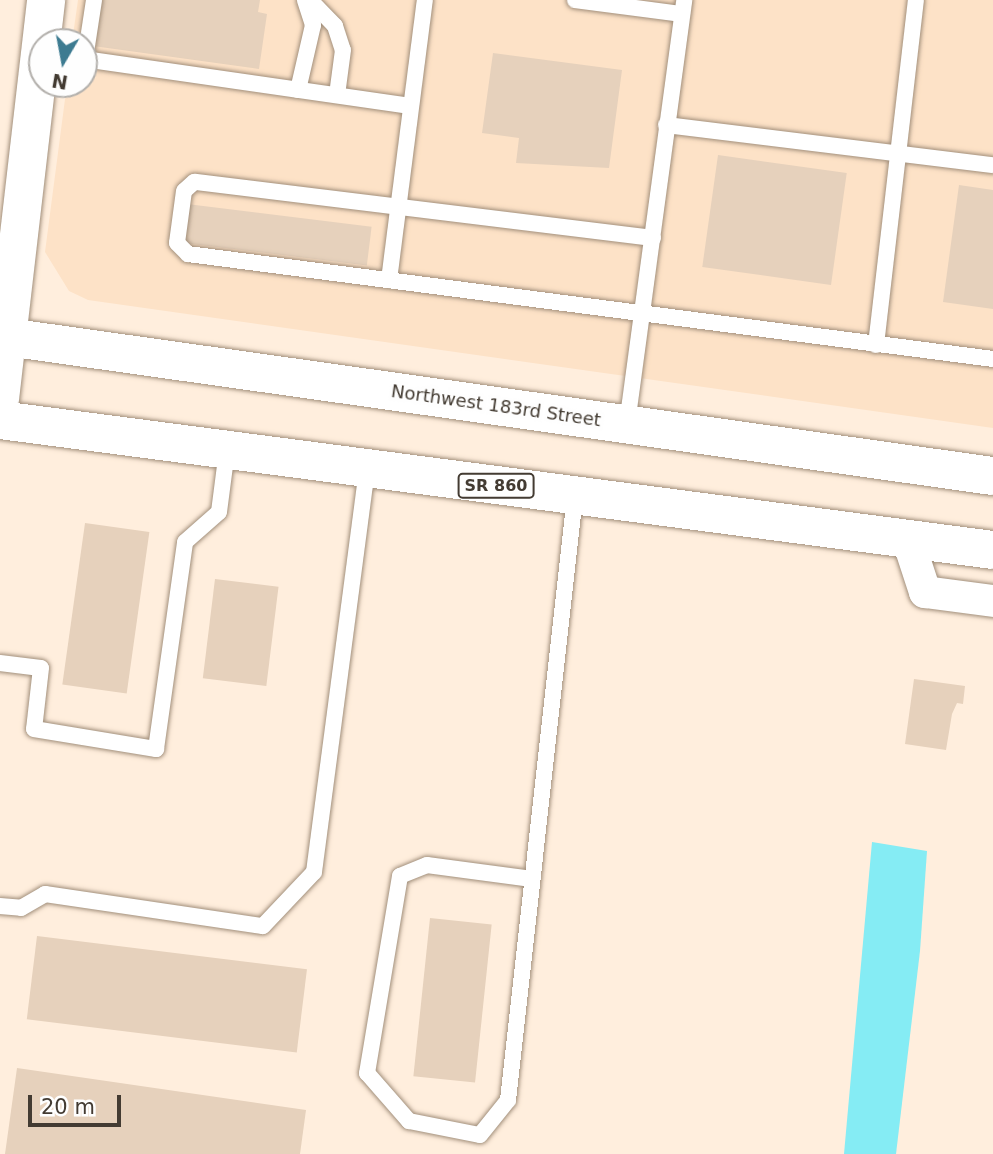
<!DOCTYPE html>
<style>
body{margin:0}
#map{position:relative;width:993px;height:1154px;overflow:hidden;background:#fed;font-family:"DejaVu Sans",sans-serif}
div>[style]{position:absolute}
.built>*{inset:0;background:#fde2c7}
.water>*{inset:0;background:#85ecf4}
.building>*{inset:0;background:#e6d1bc;transform-origin:0 0}
.roads{filter:drop-shadow(0 0 2px #a28f7b) drop-shadow(0 0 2px #a28f7b)}
.service>*{height:16px;margin:-8px;padding:0 8px;transform-origin:8px;border-radius:8px;background:#fff}
.minor>*{height:32px;margin:-16px;padding:0 16px;transform-origin:16px;border-radius:16px;background:#fff}
.primary>*{height:38px;margin:-19px;padding:0 19px;transform-origin:19px;border-radius:19px;background:#fff}
span{translate:-50% -50%;white-space:nowrap;text-align:center;line-height:1.15;-webkit-text-stroke:7px #fefefe;paint-order:stroke}
.shield-label span{padding:2px 5px;background:#fefefe;border:2px solid;border-radius:5px;-webkit-text-stroke-width:0}
.shield-label{font-size:16px;color:#433b32;font-weight:700}
.street-label{font-size:18px;color:#433b32}
.north{position:absolute;left:28px;top:28px;width:70px;height:70px;box-sizing:border-box;background:#fefefe;border:2px solid #b3b0ac;border-radius:50%;rotate:190deg;font-size:19px;font-weight:700;line-height:28px;text-align:center;color:#433b32}
.north::after{content:'';display:block;margin:auto;width:24px;height:32px;background:#3d7b91;clip-path:polygon(50% 0,100% 100%,50% 72%,0 100%)}
.scale{position:absolute;left:28px;top:1095px;width:93px;height:32px;box-sizing:border-box;border:4px solid #433b32;border-top:0;padding-left:9px;font-size:21px;line-height:24px;white-space:nowrap;color:#433b32;-webkit-text-stroke:5px #fefefe;paint-order:stroke}
</style>
<div id="map">
<div class="built">
<i style="clip-path:polygon(78px 0,993px 0,993px 428px,88px 300px,69px 291px,45px 252px,67px 84px,84px 84px,84px 42px,72px 42px)"></i>
</div>
<div class="water">
<i style="clip-path:polygon(872px 842px,927px 851px,920px 951px,896px 1154px,844px 1154px)"></i>
</div>
<div class="building">
<i style="clip-path:polygon(100px 0,260px 0,258px 12px,267px 14px,259px 69px,93px 46px)"></i>
<i style="clip-path:polygon(493px 53px,622px 70px,609px 168px,516px 163px,519px 138px,482px 133px)"></i>
<i style="left:718px;top:155px;width:130px;height:113px;rotate:8deg"></i>
<i style="clip-path:polygon(959px 185px,993px 190px,993px 309px,943px 302px)"></i>
<i style="left:187px;top:204px;width:186px;height:39px;rotate:7deg"></i>
<i style="left:85px;top:523px;width:65px;height:163px;rotate:8deg"></i>
<i style="left:215px;top:579px;width:64px;height:100px;rotate:7deg"></i>
<i style="clip-path:polygon(914px 679px,965px 686px,963px 704px,957px 703px,952px 714px,946px 750px,905px 744px)"></i>
<i style="left:430px;top:918px;width:62px;height:159px;rotate:6deg"></i>
<i style="left:37px;top:936px;width:272px;height:84px;rotate:7deg"></i>
<i style="clip-path:polygon(17px 1068px,306px 1110px,300px 1154px,5px 1154px)"></i>
</div>
<div class="roads">
<div class="service">
<i style="left:310px;top:0;width:36px;rotate:46deg"></i>
<i style="left:335px;top:26px;width:25px;rotate:72deg"></i>
<i style="left:343px;top:50px;width:45px;rotate:97.6deg"></i>
<i style="left:575px;top:0;width:108px;rotate:7.5deg"></i>
<i style="left:84px;top:59px;width:328px;rotate:8.2deg"></i>
<i style="left:85px;top:59px;width:60px;rotate:-81.3deg"></i>
<i style="left:298px;top:90px;width:67px;rotate:-77deg"></i>
<i style="left:313px;top:25px;width:26px;rotate:-108deg"></i>
<i style="left:666px;top:125px;width:329px;rotate:7deg"></i>
<i style="left:653px;top:238px;width:462px;rotate:-173deg"></i>
<i style="left:194px;top:182px;width:13px;rotate:138deg"></i>
<i style="left:184px;top:191px;width:52px;rotate:97.7deg"></i>
<i style="left:177px;top:243px;width:16px;rotate:45deg"></i>
<i style="left:188px;top:254px;width:812px;rotate:7.43deg"></i>
<i style="left:389px;top:280px;width:282px;rotate:-82.7deg"></i>
<i style="left:876px;top:345px;width:347px;rotate:-83.4deg"></i>
<i style="left:627px;top:424px;width:428px;rotate:-82.3deg"></i>
<i style="left:0;top:663px;width:41px;rotate:7deg"></i>
<i style="left:41px;top:668px;width:61px;rotate:96.5deg"></i>
<i style="left:34px;top:729px;width:124px;rotate:9.3deg"></i>
<i style="left:156px;top:749px;width:209px;rotate:-82deg"></i>
<i style="left:185px;top:542px;width:45px;rotate:-41.4deg"></i>
<i style="left:219px;top:512px;width:63px;rotate:-82.6deg"></i>
<i style="left:532px;top:879px;width:106px;rotate:-172.4deg"></i>
<i style="left:427px;top:865px;width:29px;rotate:158deg"></i>
<i style="left:400px;top:876px;width:200px;rotate:99.5deg"></i>
<i style="left:367px;top:1073px;width:64px;rotate:48.8deg"></i>
<i style="left:409px;top:1121px;width:72px;rotate:11.2deg"></i>
<i style="left:480px;top:1135px;width:45px;rotate:-51.3deg"></i>
<i style="left:508px;top:1100px;width:608px;rotate:-83.67deg"></i>
<i style="left:0;top:906px;width:21px;rotate:5deg"></i>
<i style="left:21px;top:908px;width:28px;rotate:-30deg"></i>
<i style="left:45px;top:894px;width:220px;rotate:8.4deg"></i>
<i style="left:263px;top:926px;width:74px;rotate:-46.6deg"></i>
<i style="left:314px;top:872px;width:406px;rotate:-82.5deg"></i>
</div>
<div class="minor">
<i style="left:908px;top:540px;width:55px;rotate:71.9deg"></i>
<i style="left:925px;top:592px;width:69px;rotate:7.5deg"></i>
</div>
<div class="primary">
<i style="left:0;top:336px;width:1003px;rotate:8.03deg"></i>
<i style="left:0;top:399px;width:402px;rotate:-83.4deg"></i>
<i style="left:0;top:420px;width:1001px;rotate:7.46deg"></i>
</div>
</div>
<div class="shield-label">
<span style="left:496px;top:486px">SR 860</span>
</div>
<div class="street-label">
<span style="left:496px;top:406px;rotate:8deg">Northwest 183rd Street</span>
</div>
<div class="north">N</div>
<div class="scale">20 m</div>
</div>
